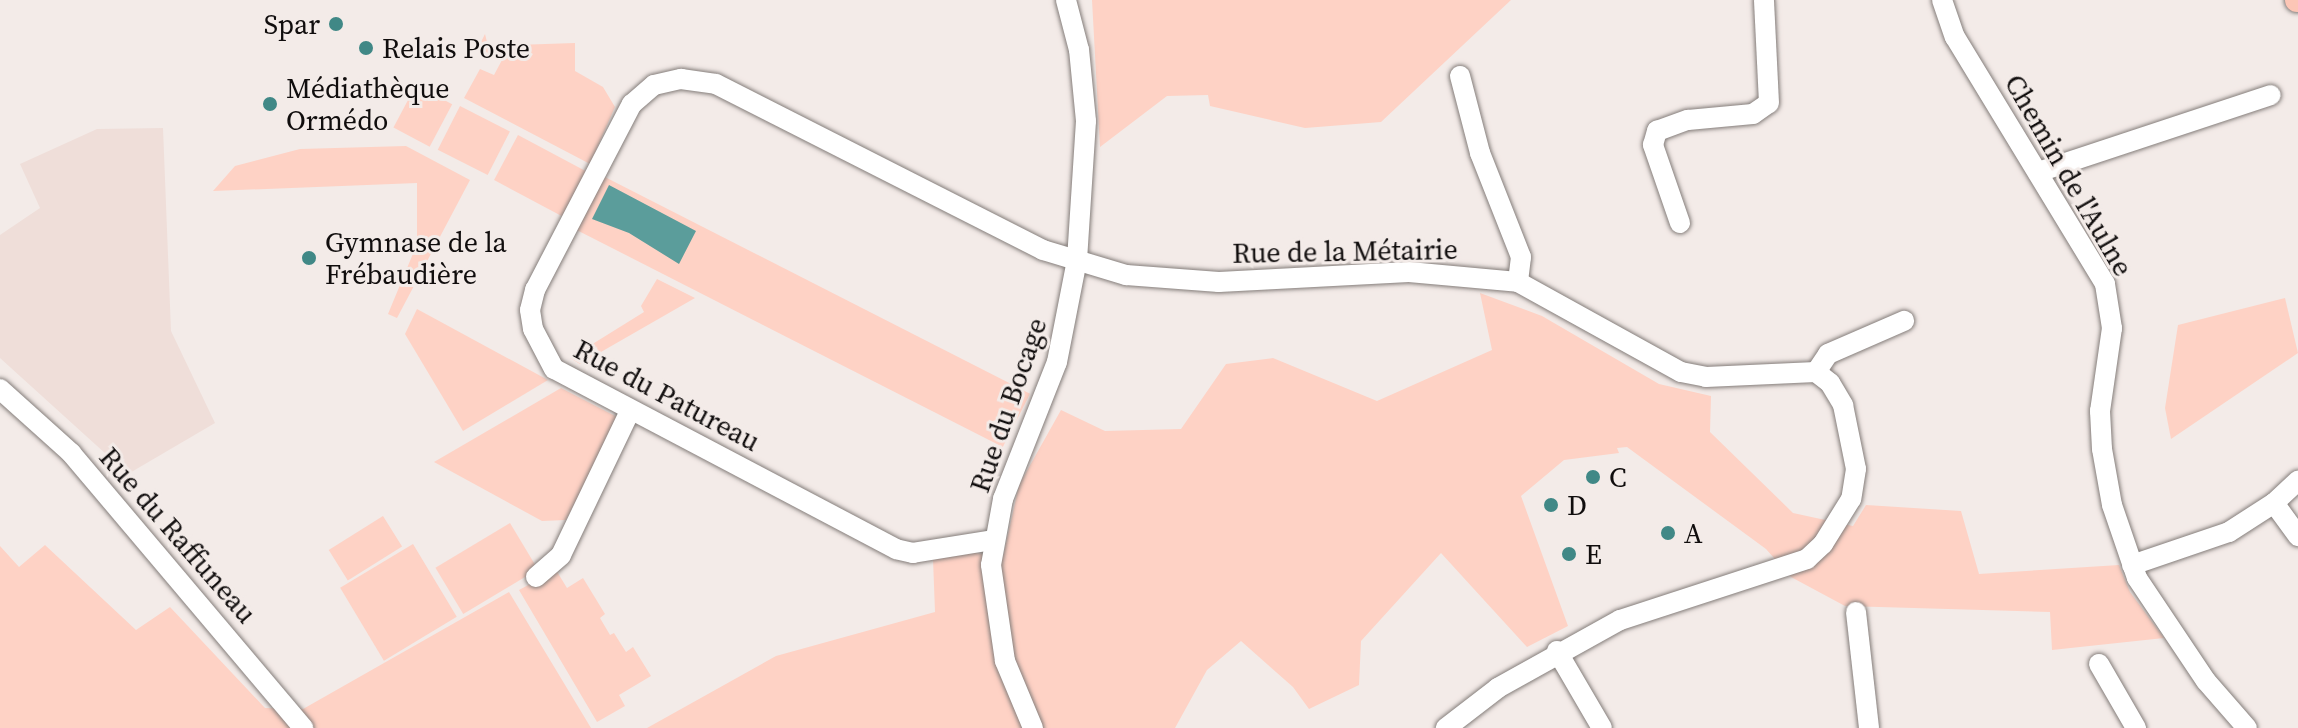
<!DOCTYPE html>
<meta charset="utf-8">
<style>
body{margin:0}
#map{position:relative;width:2298px;height:728px;overflow:hidden;background:#f3ebe8;font-family:"Source Serif 4",serif}
div>[style]{position:absolute}
.built>*{inset:0;background:#efded9}
.green>*{inset:0;background:#fed2c5;transform-origin:0 0}
.water>*{inset:0;background:#5b9d9b}
.roads{filter:drop-shadow(0 0 2px #847d7a) drop-shadow(0 0 2px #847d7a)}
.minor>*{height:20px;margin:-10px;padding:0 10px;transform-origin:10px;border-radius:10px;background:#fff}
.major>*{height:24px;margin:-12px;padding:0 12px;transform-origin:12px;border-radius:12px;background:#fcc6b6}
.dots>*{width:22px;height:22px;translate:-50% -50%;box-sizing:border-box;border:4px solid #f3ebe8;border-radius:50%}
span{translate:-50% -50%;white-space:nowrap;text-align:center;line-height:1.15;-webkit-text-stroke:6px #f3ebe8;paint-order:stroke}
.poi-label{font-size:28px;color:#100d0d}
.right{translate:-100% -50%;text-align:right}
.left{translate:0 -50%;text-align:left}
.street-label{font-size:28px;color:#100d0d}
</style>
<div id="map">
<div class="built">
<i style="clip-path:polygon(163px 128px,171px 331px,215px 423px,128px 474px,0 358px,0 235px,40px 208px,20px 164px,97px 129px)"></i>
</div>
<div class="green">
<i style="clip-path:polygon(1092px 0,1511px 0,1381px 122px,1305px 128px,1210px 106px,1208px 95px,1167px 96px,1100px 147px)"></i>
<i style="clip-path:polygon(485px 34px,488px 46px,575px 43px,575px 71px,603px 87px,615px 107px,590px 164px,464px 98px,480px 69px,494px 75px,502px 60px,478px 48px)"></i>
<i style="left:416px;top:85px;width:41px;height:48px;rotate:28deg"></i>
<i style="left:460px;top:106px;width:56px;height:49px;rotate:27deg"></i>
<i style="left:518px;top:135px;width:77px;height:51px;rotate:28deg"></i>
<i style="clip-path:polygon(406px 146px,470px 180px,397px 318px,388px 314px,417px 244px,417px 183px,213px 191px,235px 166px,300px 149px)"></i>
<i style="left:597px;top:173px;width:486px;height:60px;rotate:27deg"></i>
<i style="clip-path:polygon(657px 279px,695px 298px,580px 364px,570px 358px,644px 312px,641px 306px)"></i>
<i style="clip-path:polygon(1480px 293px,1542px 316px,1659px 384px,1711px 396px,1710px 432px,1793px 513px,1853px 526px,1866px 505px,1961px 511px,1979px 574px,2119px 565px,2130px 592px,2164px 638px,2052px 650px,2050px 612px,1845px 606px,1791px 577px,1766px 549px,1627px 447px,1617px 448px,1619px 453px,1564px 460px,1521px 496px,1568px 626px,1527px 647px,1441px 553px,1361px 641px,1359px 685px,1309px 709px,1293px 687px,1241px 641px,1207px 670px,1175px 728px,647px 728px,776px 656px,935px 612px,933px 559px,969px 552px,1003px 557px,1019px 485px,1061px 410px,1105px 431px,1181px 429px,1226px 364px,1273px 358px,1377px 401px,1492px 350px)"></i>
<i style="clip-path:polygon(2285px 298px,2298px 353px,2171px 439px,2165px 408px,2178px 325px)"></i>
<i style="clip-path:polygon(417px 309px,548px 380px,463px 431px,405px 334px)"></i>
<i style="clip-path:polygon(561px 388px,619px 418px,566px 520px,542px 521px,434px 462px)"></i>
<i style="left:383px;top:516px;width:36px;height:64px;rotate:58deg"></i>
<i style="left:510px;top:523px;width:54px;height:87px;rotate:59deg"></i>
<i style="left:413px;top:544px;width:85px;height:85px;rotate:59deg"></i>
<i style="clip-path:polygon(45px 545px,136px 630px,170px 607px,265px 708px,303px 709px,509px 592px,591px 728px,0 728px,0 546px,19px 567px)"></i>
<i style="clip-path:polygon(556px 570px,567px 588px,583px 578px,605px 614px,600px 618px,610px 635px,614px 633px,626px 652px,633px 647px,651px 676px,619px 695px,625px 706px,597px 722px,519px 590px)"></i>
</div>
<div class="water">
<i style="clip-path:polygon(609px 185px,696px 231px,679px 264px,629px 233px,592px 219px)"></i>
</div>
<div class="roads">
<div class="minor">
<i style="left:1942px;top:0;width:39px;rotate:71deg"></i>
<i style="left:1955px;top:37px;width:289px;rotate:58.7deg"></i>
<i style="left:2105px;top:284px;width:45px;rotate:81deg"></i>
<i style="left:2112px;top:328px;width:84px;rotate:98.2deg"></i>
<i style="left:2100px;top:411px;width:38px;rotate:87deg"></i>
<i style="left:2102px;top:449px;width:57px;rotate:79.9deg"></i>
<i style="left:2112px;top:505px;width:77px;rotate:71.1deg"></i>
<i style="left:2137px;top:578px;width:124px;rotate:56.2deg"></i>
<i style="left:2206px;top:681px;width:62px;rotate:48.9deg"></i>
<i style="left:1460px;top:76px;width:80px;rotate:75.4deg"></i>
<i style="left:1480px;top:153px;width:112px;rotate:68.5deg"></i>
<i style="left:1521px;top:257px;width:25px;rotate:97deg"></i>
<i style="left:2038px;top:172px;width:245px;rotate:-18.3deg"></i>
<i style="left:1680px;top:223px;width:83px;rotate:-109.1deg"></i>
<i style="left:1653px;top:145px;width:15px;rotate:-74deg"></i>
<i style="left:1657px;top:131px;width:33px;rotate:-20deg"></i>
<i style="left:1688px;top:120px;width:65px;rotate:-5.3deg"></i>
<i style="left:1753px;top:114px;width:19px;rotate:-35deg"></i>
<i style="left:1769px;top:103px;width:103px;rotate:-92.8deg"></i>
<i style="left:1816px;top:372px;width:22px;rotate:-56deg"></i>
<i style="left:1828px;top:354px;width:83px;rotate:-23.5deg"></i>
<i style="left:0;top:389px;width:96px;rotate:42deg"></i>
<i style="left:71px;top:453px;width:360px;rotate:49.8deg"></i>
<i style="left:2274px;top:503px;width:41px;rotate:54deg"></i>
<i style="left:993px;top:540px;width:81px;rotate:170.8deg"></i>
<i style="left:913px;top:553px;width:17px;rotate:-167deg"></i>
<i style="left:896px;top:549px;width:386px;rotate:-152.2deg"></i>
<i style="left:554px;top:369px;width:45px;rotate:-117.7deg"></i>
<i style="left:533px;top:329px;width:19px;rotate:-99deg"></i>
<i style="left:530px;top:310px;width:21px;rotate:-76deg"></i>
<i style="left:535px;top:290px;width:210px;rotate:-62.5deg"></i>
<i style="left:632px;top:104px;width:29px;rotate:-41deg"></i>
<i style="left:654px;top:85px;width:28px;rotate:-13deg"></i>
<i style="left:681px;top:79px;width:35px;rotate:8deg"></i>
<i style="left:716px;top:84px;width:367px;rotate:26.9deg"></i>
<i style="left:1043px;top:250px;width:87px;rotate:16.8deg"></i>
<i style="left:1126px;top:275px;width:93px;rotate:4.3deg"></i>
<i style="left:1219px;top:282px;width:190px;rotate:-3deg"></i>
<i style="left:1409px;top:272px;width:109px;rotate:5.2deg"></i>
<i style="left:1518px;top:282px;width:186px;rotate:28.9deg"></i>
<i style="left:1681px;top:372px;width:25px;rotate:11deg"></i>
<i style="left:1706px;top:377px;width:110px;rotate:-2.6deg"></i>
<i style="left:1816px;top:372px;width:18px;rotate:38deg"></i>
<i style="left:1830px;top:383px;width:26px;rotate:59deg"></i>
<i style="left:1843px;top:405px;width:65px;rotate:78.5deg"></i>
<i style="left:1856px;top:469px;width:30px;rotate:99deg"></i>
<i style="left:1851px;top:499px;width:53px;rotate:121.9deg"></i>
<i style="left:1823px;top:544px;width:22px;rotate:137deg"></i>
<i style="left:1807px;top:559px;width:197px;rotate:161.9deg"></i>
<i style="left:1620px;top:620px;width:140px;rotate:150.9deg"></i>
<i style="left:1498px;top:688px;width:66px;rotate:142.4deg"></i>
<i style="left:2132px;top:565px;width:102px;rotate:-18.8deg"></i>
<i style="left:2229px;top:532px;width:54px;rotate:-32.8deg"></i>
<i style="left:2274px;top:503px;width:33px;rotate:-43deg"></i>
<i style="left:536px;top:577px;width:33px;rotate:-41deg"></i>
<i style="left:561px;top:555px;width:160px;rotate:-64.4deg"></i>
<i style="left:1856px;top:612px;width:117px;rotate:83.6deg"></i>
<i style="left:1557px;top:651px;width:89px;rotate:59.7deg"></i>
<i style="left:2099px;top:664px;width:74px;rotate:60deg"></i>
<i style="left:1033px;top:728px;width:73px;rotate:-112.7deg"></i>
<i style="left:1005px;top:661px;width:97px;rotate:-98.3deg"></i>
<i style="left:991px;top:565px;width:67px;rotate:-79.7deg"></i>
<i style="left:1003px;top:499px;width:147px;rotate:-68.5deg"></i>
<i style="left:1057px;top:362px;width:104px;rotate:-78.9deg"></i>
<i style="left:1077px;top:260px;width:139px;rotate:-86.3deg"></i>
<i style="left:1086px;top:121px;width:71px;rotate:-95.6deg"></i>
<i style="left:1079px;top:50px;width:52px;rotate:-104.6deg"></i>
</div>
<div class="major">
<i style="left:2297px;top:0;width:1px"></i>
</div>
</div>
<div class="dots">
<i style="left:336px;top:24px;background:#408886"></i>
<i style="left:366px;top:48px;background:#408886"></i>
<i style="left:270px;top:104px;background:#408886"></i>
<i style="left:309px;top:258px;background:#408886"></i>
<i style="left:1593px;top:477px;background:#408886"></i>
<i style="left:1551px;top:505px;background:#408886"></i>
<i style="left:1668px;top:533px;background:#408886"></i>
<i style="left:1569px;top:554px;background:#408886"></i>
</div>
<div class="poi-label">
<span class="right" style="left:320px;top:24px">Spar</span>
<span class="left" style="left:382px;top:48px">Relais Poste</span>
<span class="left" style="left:286px;top:104px">Médiathèque<br>Ormédo</span>
<span class="left" style="left:325px;top:258px">Gymnase de la<br>Frébaudière</span>
<span class="left" style="left:1609px;top:477px">C</span>
<span class="left" style="left:1567px;top:505px">D</span>
<span class="left" style="left:1684px;top:533px">A</span>
<span class="left" style="left:1585px;top:554px">E</span>
</div>
<div class="street-label">
<span style="left:2069px;top:175px;rotate:60deg">Chemin de l'Aulne</span>
<span style="left:1345px;top:251px;rotate:-1deg">Rue de la Métairie</span>
<span style="left:667px;top:395px;rotate:28deg">Rue du Patureau</span>
<span style="left:1008px;top:405px;rotate:-71deg">Rue du Bocage</span>
<span style="left:178px;top:535px;rotate:49deg">Rue du Raffuneau</span>
</div>
</div>
